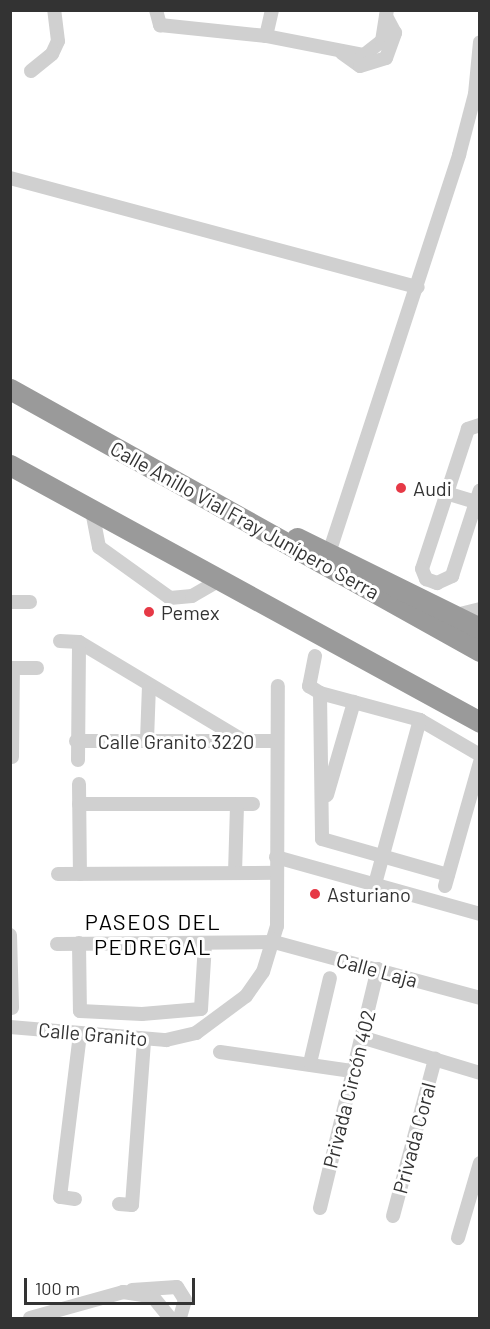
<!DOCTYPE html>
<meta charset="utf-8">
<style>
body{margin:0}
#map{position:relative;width:490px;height:1329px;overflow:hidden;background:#fff;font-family:Barlow,sans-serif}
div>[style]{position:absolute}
.minor>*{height:14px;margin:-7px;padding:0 7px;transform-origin:7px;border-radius:7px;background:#d0d0d0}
.highway>*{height:21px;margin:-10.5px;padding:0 10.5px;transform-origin:10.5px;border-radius:10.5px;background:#9a9a9a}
.dots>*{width:16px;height:16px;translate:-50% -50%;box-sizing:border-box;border:3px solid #fff;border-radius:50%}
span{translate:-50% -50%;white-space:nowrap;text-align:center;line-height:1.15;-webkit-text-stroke:6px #fff;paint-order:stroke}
.poi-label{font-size:20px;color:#333}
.left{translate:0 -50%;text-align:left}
.street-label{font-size:20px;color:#333}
.quarter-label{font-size:22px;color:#000;letter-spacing:1.5px}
.frame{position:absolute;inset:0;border:12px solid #333;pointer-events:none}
.scale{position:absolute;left:24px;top:1278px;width:171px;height:27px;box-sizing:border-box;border:3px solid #333;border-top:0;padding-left:8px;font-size:18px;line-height:21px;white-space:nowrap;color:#333;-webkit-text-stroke:4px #fff;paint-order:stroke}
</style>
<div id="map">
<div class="minor">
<i style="left:156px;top:10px;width:16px;rotate:75deg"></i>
<i style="left:160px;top:25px;width:107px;rotate:5.9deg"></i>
<i style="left:266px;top:36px;width:100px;rotate:11deg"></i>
<i style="left:364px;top:55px;width:23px;rotate:-38deg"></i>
<i style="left:382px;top:41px;width:31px;rotate:-81deg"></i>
<i style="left:266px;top:36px;width:27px;rotate:-77deg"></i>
<i style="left:342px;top:53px;width:22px;rotate:36deg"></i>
<i style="left:360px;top:66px;width:27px;rotate:-17deg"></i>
<i style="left:386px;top:58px;width:27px;rotate:-70deg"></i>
<i style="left:395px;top:33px;width:19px;rotate:-118deg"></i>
<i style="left:31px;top:71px;width:27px;rotate:-39deg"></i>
<i style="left:52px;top:54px;width:14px;rotate:-65deg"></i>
<i style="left:58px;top:41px;width:31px;rotate:-97deg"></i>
<i style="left:10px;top:178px;width:422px;rotate:15deg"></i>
<i style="left:480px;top:425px;width:13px;rotate:162deg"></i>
<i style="left:468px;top:429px;width:147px;rotate:108.2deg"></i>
<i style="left:422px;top:569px;width:11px;rotate:68deg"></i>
<i style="left:426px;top:579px;width:12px;rotate:20deg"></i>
<i style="left:437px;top:583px;width:17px;rotate:-25deg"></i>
<i style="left:452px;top:576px;width:90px;rotate:-72deg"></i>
<i style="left:446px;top:493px;width:31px;rotate:17deg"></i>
<i style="left:92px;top:511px;width:37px;rotate:79deg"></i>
<i style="left:99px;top:547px;width:87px;rotate:35.7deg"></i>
<i style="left:170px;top:598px;width:22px;rotate:-5deg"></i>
<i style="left:192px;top:596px;width:30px;rotate:-30deg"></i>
<i style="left:330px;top:550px;width:416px;rotate:-71.9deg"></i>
<i style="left:459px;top:155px;width:63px;rotate:-75.3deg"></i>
<i style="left:475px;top:94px;width:52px;rotate:-84.5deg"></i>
<i style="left:10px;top:602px;width:20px"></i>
<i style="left:456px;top:615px;width:25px;rotate:-14deg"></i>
<i style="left:60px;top:641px;width:19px;rotate:3deg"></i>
<i style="left:79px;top:642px;width:190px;rotate:31deg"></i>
<i style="left:315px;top:656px;width:31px;rotate:101deg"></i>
<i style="left:309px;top:686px;width:13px;rotate:32deg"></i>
<i style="left:320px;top:693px;width:104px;rotate:15.1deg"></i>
<i style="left:420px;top:720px;width:69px;rotate:30.3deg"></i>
<i style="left:10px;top:668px;width:27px"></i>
<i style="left:320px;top:693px;width:146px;rotate:89.2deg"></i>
<i style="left:322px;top:839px;width:131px;rotate:15.9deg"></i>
<i style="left:147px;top:740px;width:55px;rotate:-87.9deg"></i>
<i style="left:76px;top:741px;width:200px"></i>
<i style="left:12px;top:757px;width:89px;rotate:-89.4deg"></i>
<i style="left:78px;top:760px;width:118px;rotate:-89.5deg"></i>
<i style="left:79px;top:784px;width:90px;rotate:89.4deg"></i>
<i style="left:327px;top:795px;width:97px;rotate:-73.8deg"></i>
<i style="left:79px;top:804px;width:174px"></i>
<i style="left:276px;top:857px;width:212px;rotate:15.6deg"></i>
<i style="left:235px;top:873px;width:69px;rotate:-88.3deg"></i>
<i style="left:58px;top:874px;width:219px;rotate:-0.3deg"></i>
<i style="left:375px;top:884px;width:170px;rotate:-74.7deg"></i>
<i style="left:445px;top:886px;width:129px;rotate:-74.2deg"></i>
<i style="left:10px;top:935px;width:73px;rotate:88.4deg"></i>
<i style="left:79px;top:943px;width:68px;rotate:89.2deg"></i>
<i style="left:80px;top:1011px;width:62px;rotate:2.8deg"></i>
<i style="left:142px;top:1014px;width:59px;rotate:-4.8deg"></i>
<i style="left:201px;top:1009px;width:66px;rotate:-86.5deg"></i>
<i style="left:57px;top:944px;width:217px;rotate:-0.5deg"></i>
<i style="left:274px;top:942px;width:213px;rotate:15.2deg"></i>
<i style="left:10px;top:1027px;width:157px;rotate:4.8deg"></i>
<i style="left:166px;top:1040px;width:31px;rotate:-13deg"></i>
<i style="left:196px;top:1033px;width:62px;rotate:-36.5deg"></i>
<i style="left:246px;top:996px;width:29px;rotate:-55deg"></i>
<i style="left:263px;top:972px;width:48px;rotate:-73.1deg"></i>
<i style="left:277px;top:926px;width:240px;rotate:-89.8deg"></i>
<i style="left:361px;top:1037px;width:124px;rotate:16.8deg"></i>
<i style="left:220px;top:1052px;width:133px;rotate:8.2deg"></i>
<i style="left:310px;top:1063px;width:87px;rotate:-76.8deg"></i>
<i style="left:75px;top:1199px;width:15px;rotate:-172deg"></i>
<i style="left:60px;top:1197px;width:164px;rotate:-83deg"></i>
<i style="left:119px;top:1204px;width:13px;rotate:4deg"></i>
<i style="left:132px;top:1205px;width:165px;rotate:-85.8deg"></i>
<i style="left:320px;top:1208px;width:246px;rotate:-76.4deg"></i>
<i style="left:393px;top:1216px;width:163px;rotate:-75deg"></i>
<i style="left:458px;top:1238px;width:78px;rotate:-73.7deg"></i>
<i style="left:132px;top:1290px;width:45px;rotate:-3.8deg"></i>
<i style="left:177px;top:1287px;width:15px;rotate:58deg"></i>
<i style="left:185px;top:1300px;width:19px;rotate:106deg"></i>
<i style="left:30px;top:1318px;width:97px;rotate:-15.6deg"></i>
<i style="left:123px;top:1292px;width:30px;rotate:9deg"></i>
<i style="left:153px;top:1297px;width:27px;rotate:51deg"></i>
</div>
<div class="highway">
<i style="left:10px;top:389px;width:538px;rotate:29.14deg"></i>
<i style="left:10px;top:465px;width:536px;rotate:28.67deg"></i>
<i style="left:297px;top:538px;width:204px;rotate:26.2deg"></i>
</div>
<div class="dots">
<i style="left:401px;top:488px;background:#e63946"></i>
<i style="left:149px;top:612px;background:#e63946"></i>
<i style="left:315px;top:894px;background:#e63946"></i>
</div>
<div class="poi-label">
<span class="left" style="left:413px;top:488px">Audi</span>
<span class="left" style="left:161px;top:612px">Pemex</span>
<span class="left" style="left:327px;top:894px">Asturiano</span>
</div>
<div class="street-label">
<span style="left:245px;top:520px;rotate:29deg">Calle Anillo Vial Fray Junípero Serra</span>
<span style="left:176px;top:741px">Calle Granito 3220</span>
<span style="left:377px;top:970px;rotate:15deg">Calle Laja</span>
<span style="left:93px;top:1034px;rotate:5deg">Calle Granito</span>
<span style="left:349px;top:1089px;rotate:-76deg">Privada Circón 402</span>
<span style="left:414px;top:1138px;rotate:-75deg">Privada Coral</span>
</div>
<div class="quarter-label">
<span style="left:153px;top:934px">PASEOS DEL<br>PEDREGAL</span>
</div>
<div class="frame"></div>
<div class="scale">100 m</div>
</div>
